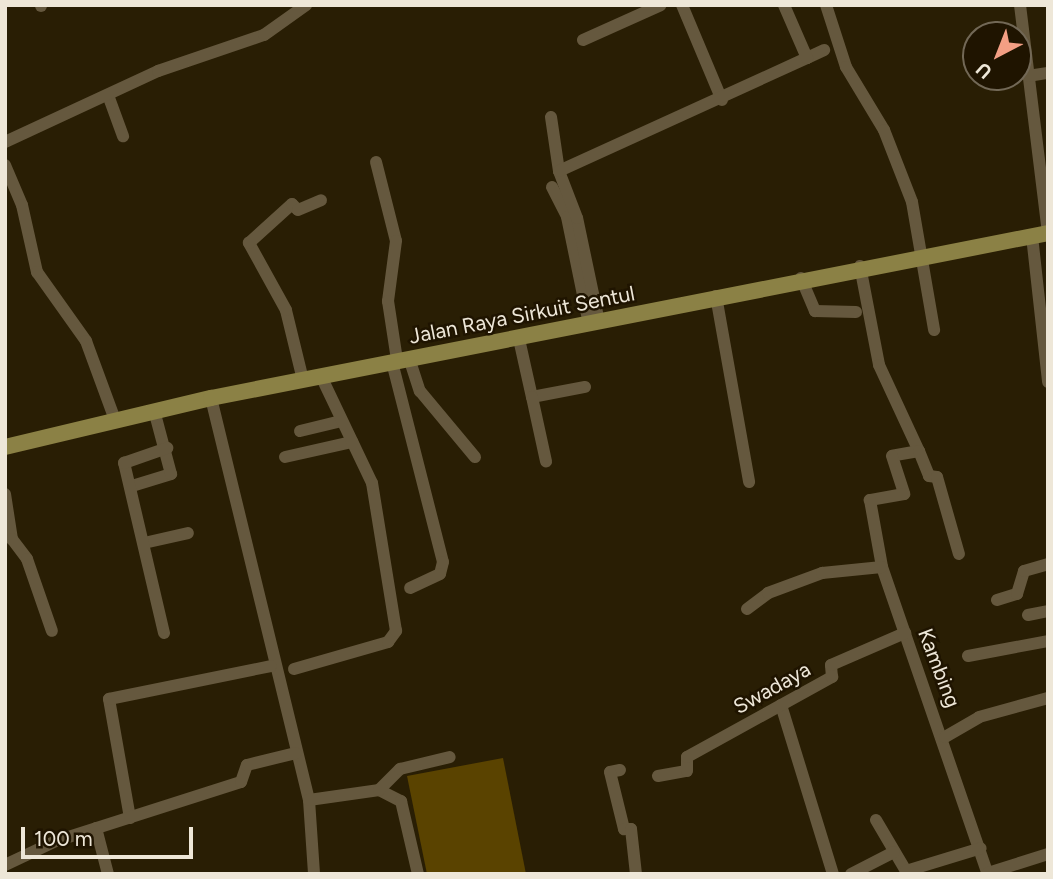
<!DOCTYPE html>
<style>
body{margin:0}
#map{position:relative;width:1053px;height:879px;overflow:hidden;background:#291e04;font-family:Figtree,sans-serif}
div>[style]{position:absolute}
.building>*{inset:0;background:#5a4300}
.minor>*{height:12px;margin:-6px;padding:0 6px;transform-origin:6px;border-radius:6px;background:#65583e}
.major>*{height:16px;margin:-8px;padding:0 8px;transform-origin:8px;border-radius:8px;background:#8b8145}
span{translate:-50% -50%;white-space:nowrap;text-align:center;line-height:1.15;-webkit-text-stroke:5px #1f1400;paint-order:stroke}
.street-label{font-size:21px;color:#eee7d8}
.frame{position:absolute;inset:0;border:7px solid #eee7d8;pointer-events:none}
.north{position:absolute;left:962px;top:21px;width:70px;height:70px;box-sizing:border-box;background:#1f1400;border:2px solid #726856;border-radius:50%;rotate:222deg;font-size:19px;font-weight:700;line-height:28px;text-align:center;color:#eee7d8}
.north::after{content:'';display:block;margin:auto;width:24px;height:32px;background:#f39f84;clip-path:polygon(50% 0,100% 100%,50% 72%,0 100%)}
.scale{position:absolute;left:21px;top:827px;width:172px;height:32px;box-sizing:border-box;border:4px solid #eee7d8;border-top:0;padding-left:9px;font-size:21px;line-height:24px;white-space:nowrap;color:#eee7d8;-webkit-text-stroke:5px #1f1400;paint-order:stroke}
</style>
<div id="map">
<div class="building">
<i style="clip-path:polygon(503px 758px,526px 874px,427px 874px,407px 776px)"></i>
</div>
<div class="minor">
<i style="left:41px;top:5px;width:1px;rotate:90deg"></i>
<i style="left:682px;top:5px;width:103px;rotate:67.2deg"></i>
<i style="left:826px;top:5px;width:65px;rotate:72.1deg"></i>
<i style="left:846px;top:67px;width:74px;rotate:58.9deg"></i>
<i style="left:884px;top:130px;width:77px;rotate:68.7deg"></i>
<i style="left:912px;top:202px;width:130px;rotate:80.2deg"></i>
<i style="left:1020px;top:5px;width:230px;rotate:83deg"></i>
<i style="left:583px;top:40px;width:85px;rotate:-24.2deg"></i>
<i style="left:807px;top:58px;width:19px;rotate:-25deg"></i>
<i style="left:1028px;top:76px;width:20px;rotate:-9deg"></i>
<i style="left:108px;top:95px;width:44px;rotate:69.9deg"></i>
<i style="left:551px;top:117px;width:55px;rotate:81.6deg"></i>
<i style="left:5px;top:142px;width:169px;rotate:-24.9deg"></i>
<i style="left:158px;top:71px;width:112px;rotate:-18.8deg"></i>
<i style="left:264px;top:35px;width:52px;rotate:-35.5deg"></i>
<i style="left:376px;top:162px;width:81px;rotate:75.8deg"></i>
<i style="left:396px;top:241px;width:61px;rotate:97.6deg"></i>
<i style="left:388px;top:301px;width:60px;rotate:81.3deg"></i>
<i style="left:5px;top:165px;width:43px;rotate:67deg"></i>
<i style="left:22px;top:205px;width:69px;rotate:77.4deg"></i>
<i style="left:37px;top:272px;width:85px;rotate:54.6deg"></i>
<i style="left:86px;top:341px;width:84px;rotate:69.8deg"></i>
<i style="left:552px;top:187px;width:34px;rotate:63deg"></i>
<i style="left:567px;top:217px;width:109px;rotate:78.4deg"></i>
<i style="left:1032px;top:236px;width:147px;rotate:83.7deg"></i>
<i style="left:860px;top:266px;width:101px;rotate:79.1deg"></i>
<i style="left:879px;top:365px;width:95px;rotate:65.1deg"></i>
<i style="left:919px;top:451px;width:27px;rotate:170deg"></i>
<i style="left:892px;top:456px;width:40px;rotate:72deg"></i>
<i style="left:904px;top:494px;width:35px;rotate:170deg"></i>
<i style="left:870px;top:500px;width:68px;rotate:79.8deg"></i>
<i style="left:882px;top:567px;width:325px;rotate:71deg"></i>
<i style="left:801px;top:278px;width:36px;rotate:67deg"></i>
<i style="left:815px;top:311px;width:41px;rotate:1.4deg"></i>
<i style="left:716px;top:296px;width:189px;rotate:79.9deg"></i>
<i style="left:599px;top:322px;width:106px;rotate:-101.9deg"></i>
<i style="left:577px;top:218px;width:50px;rotate:-111deg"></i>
<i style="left:559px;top:171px;width:273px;rotate:-24.5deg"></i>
<i style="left:807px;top:58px;width:58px;rotate:-113.5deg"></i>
<i style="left:519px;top:339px;width:59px;rotate:77.4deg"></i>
<i style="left:532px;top:397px;width:54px;rotate:-10.7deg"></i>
<i style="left:409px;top:358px;width:35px;rotate:72deg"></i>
<i style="left:420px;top:391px;width:86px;rotate:50.2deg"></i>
<i style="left:392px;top:362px;width:206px;rotate:75.7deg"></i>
<i style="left:443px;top:562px;width:12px;rotate:104deg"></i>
<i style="left:440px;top:574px;width:33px;rotate:155deg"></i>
<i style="left:303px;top:380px;width:72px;rotate:-103.7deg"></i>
<i style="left:286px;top:310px;width:77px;rotate:-118.9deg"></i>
<i style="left:249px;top:243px;width:58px;rotate:-42.2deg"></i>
<i style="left:292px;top:204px;width:8px;rotate:45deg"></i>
<i style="left:298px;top:210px;width:25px;rotate:-23deg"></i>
<i style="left:532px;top:397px;width:66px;rotate:77.7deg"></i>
<i style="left:211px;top:398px;width:414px;rotate:76.3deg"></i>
<i style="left:309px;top:800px;width:74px;rotate:86.1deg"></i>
<i style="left:300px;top:431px;width:42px;rotate:-13.7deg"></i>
<i style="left:919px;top:451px;width:27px;rotate:68deg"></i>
<i style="left:929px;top:476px;width:8px;rotate:7deg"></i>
<i style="left:937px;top:477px;width:80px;rotate:74.1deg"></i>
<i style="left:285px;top:457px;width:69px;rotate:-12.6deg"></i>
<i style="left:132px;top:486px;width:41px;rotate:-17.1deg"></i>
<i style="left:171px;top:474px;width:66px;rotate:-104.9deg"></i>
<i style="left:5px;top:494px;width:46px;rotate:81.2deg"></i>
<i style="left:12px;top:539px;width:25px;rotate:53deg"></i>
<i style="left:27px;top:559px;width:76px;rotate:70.9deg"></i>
<i style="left:144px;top:543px;width:45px;rotate:-12.8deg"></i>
<i style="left:997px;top:600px;width:21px;rotate:-17deg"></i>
<i style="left:1017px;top:594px;width:24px;rotate:-73deg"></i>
<i style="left:1024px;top:571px;width:25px;rotate:-16deg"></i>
<i style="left:747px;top:609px;width:26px;rotate:-37deg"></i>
<i style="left:768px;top:593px;width:58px;rotate:-20.3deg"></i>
<i style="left:822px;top:573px;width:60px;rotate:-5.7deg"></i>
<i style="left:1028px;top:615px;width:20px;rotate:-11deg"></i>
<i style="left:164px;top:633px;width:175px;rotate:-103.2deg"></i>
<i style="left:124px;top:463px;width:46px;rotate:-19.2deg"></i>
<i style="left:968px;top:656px;width:81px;rotate:-10.6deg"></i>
<i style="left:294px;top:669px;width:98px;rotate:-16deg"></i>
<i style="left:388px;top:642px;width:14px;rotate:-54deg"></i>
<i style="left:396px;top:631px;width:150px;rotate:-99.2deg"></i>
<i style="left:372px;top:483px;width:119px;rotate:-115.5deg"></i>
<i style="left:781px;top:705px;width:177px;rotate:72.9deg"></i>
<i style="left:945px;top:737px;width:39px;rotate:-30deg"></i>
<i style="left:979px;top:717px;width:72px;rotate:-15.4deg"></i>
<i style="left:620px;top:770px;width:10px;rotate:169deg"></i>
<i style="left:610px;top:772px;width:59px;rotate:76.2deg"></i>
<i style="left:624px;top:829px;width:7px"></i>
<i style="left:631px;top:829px;width:45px;rotate:83.7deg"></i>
<i style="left:658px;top:776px;width:29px;rotate:-10deg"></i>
<i style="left:687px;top:771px;width:14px;rotate:-90deg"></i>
<i style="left:687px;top:757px;width:166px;rotate:-28.9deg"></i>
<i style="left:832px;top:677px;width:12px;rotate:-95deg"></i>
<i style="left:831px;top:665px;width:81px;rotate:-23.4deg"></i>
<i style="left:379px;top:790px;width:25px;rotate:27deg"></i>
<i style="left:401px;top:801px;width:75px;rotate:76.9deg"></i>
<i style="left:309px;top:800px;width:71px;rotate:-8.1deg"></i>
<i style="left:379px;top:790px;width:30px;rotate:-45deg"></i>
<i style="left:400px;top:769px;width:51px;rotate:-13.5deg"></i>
<i style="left:130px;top:818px;width:121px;rotate:-100deg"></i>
<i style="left:109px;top:699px;width:165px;rotate:-11.5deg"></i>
<i style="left:876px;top:820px;width:59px;rotate:59.5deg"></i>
<i style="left:906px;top:871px;width:78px;rotate:-17deg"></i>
<i style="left:96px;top:828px;width:48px;rotate:75.4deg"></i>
<i style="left:5px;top:865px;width:56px;rotate:-25.2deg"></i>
<i style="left:56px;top:841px;width:194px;rotate:-17.7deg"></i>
<i style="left:241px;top:782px;width:18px;rotate:-71deg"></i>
<i style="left:247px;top:765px;width:50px;rotate:-13.8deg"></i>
<i style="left:988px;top:873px;width:63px;rotate:-17.6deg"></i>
<i style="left:851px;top:874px;width:48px;rotate:-27.1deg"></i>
</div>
<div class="major">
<i style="left:5px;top:447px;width:212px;rotate:-13.4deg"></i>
<i style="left:211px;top:398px;width:853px;rotate:-11.15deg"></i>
</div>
<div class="street-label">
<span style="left:522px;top:315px;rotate:-11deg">Jalan Raya Sirkuit Sentul</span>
<span style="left:939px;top:668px;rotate:69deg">Kambing</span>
<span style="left:772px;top:688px;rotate:-29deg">Swadaya</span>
</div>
<div class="frame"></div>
<div class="north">U</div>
<div class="scale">100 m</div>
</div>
